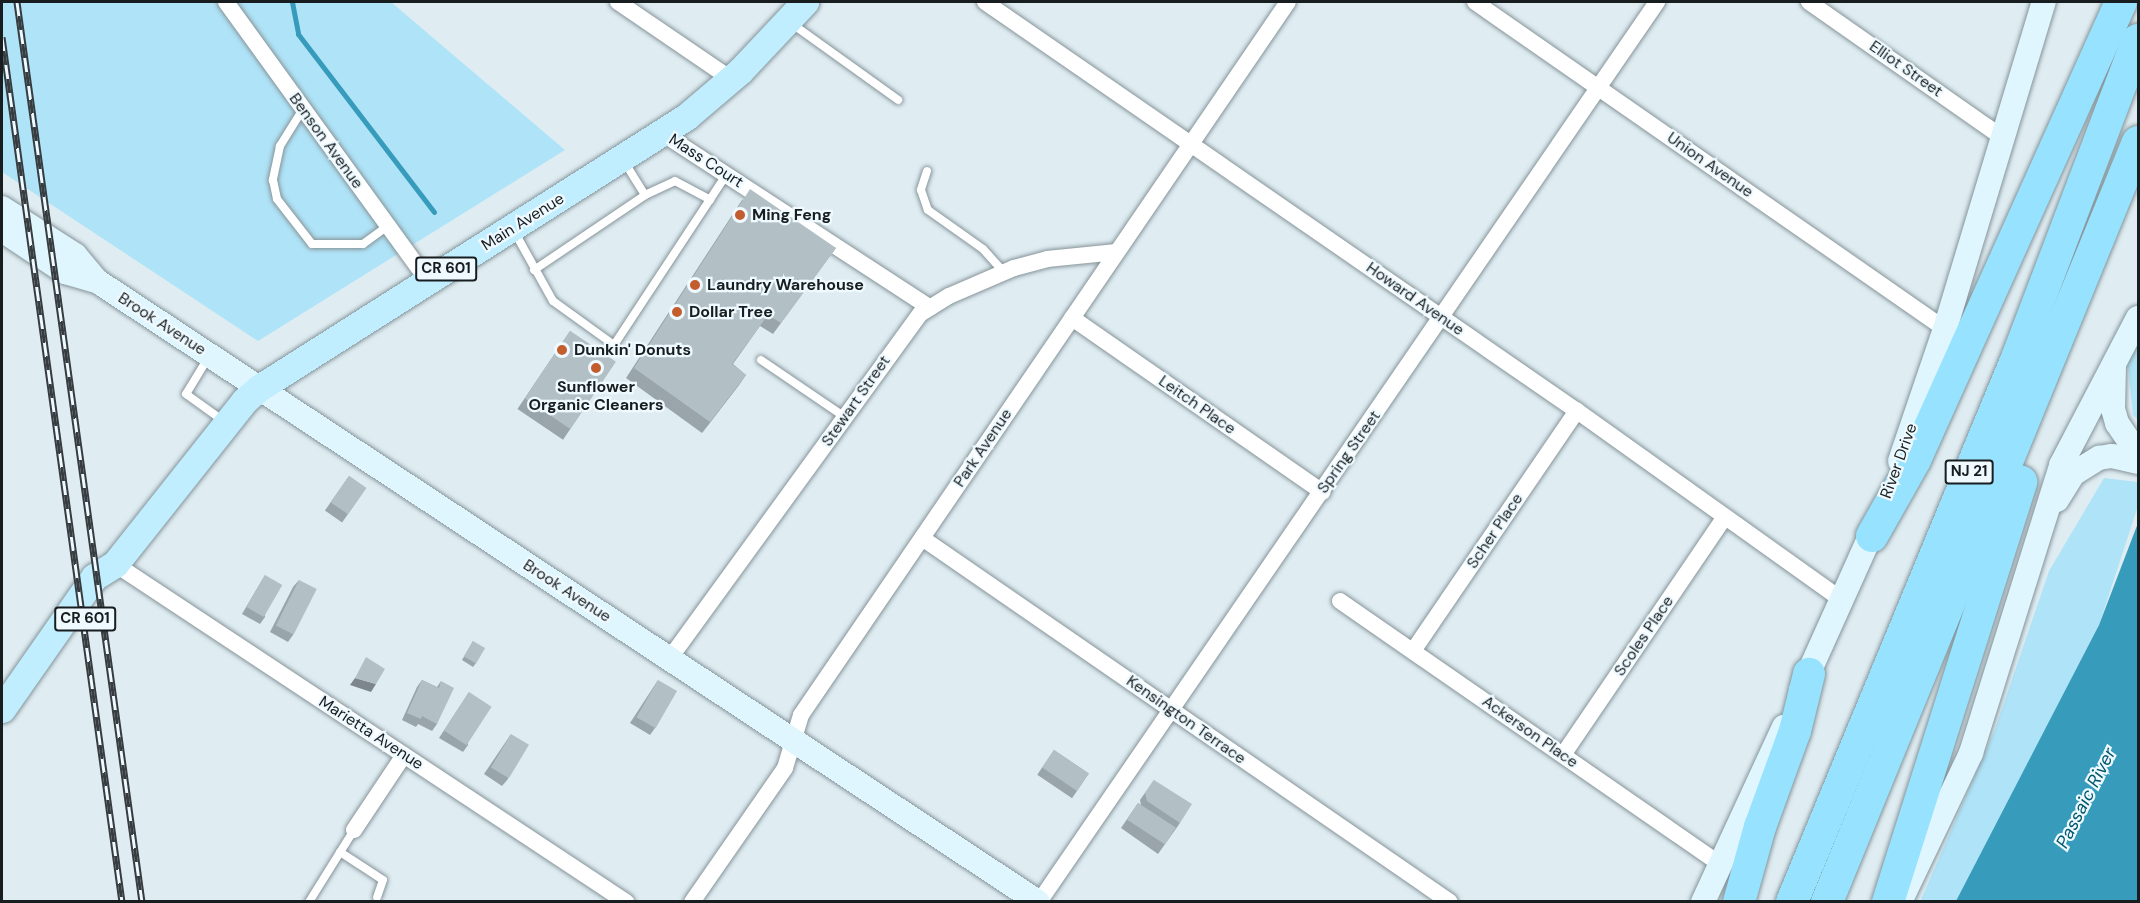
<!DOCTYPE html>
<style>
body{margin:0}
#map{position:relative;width:2140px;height:903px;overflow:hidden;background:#dfedf3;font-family:"DM Sans",sans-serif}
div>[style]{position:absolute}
.green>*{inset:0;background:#afe3f7}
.water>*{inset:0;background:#379cbc}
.stream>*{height:5px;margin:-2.5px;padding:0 2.5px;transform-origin:2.5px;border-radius:2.5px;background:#379cbc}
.roads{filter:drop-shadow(0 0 2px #869499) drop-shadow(0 0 2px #869499)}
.service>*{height:8px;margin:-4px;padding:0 4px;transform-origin:4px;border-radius:4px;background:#fff}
.minor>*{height:16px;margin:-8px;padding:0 8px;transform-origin:8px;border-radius:8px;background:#fff}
.secondary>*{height:24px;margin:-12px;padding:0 12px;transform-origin:12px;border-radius:12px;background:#e0f6ff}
.primary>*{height:27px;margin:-13.5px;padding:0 13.5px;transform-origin:13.5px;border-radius:13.5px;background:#c1eefe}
.motorway>*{height:32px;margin:-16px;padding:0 16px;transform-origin:16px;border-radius:16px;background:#97e2fe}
.rail>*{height:7px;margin-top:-3.5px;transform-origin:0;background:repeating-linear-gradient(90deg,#eefaff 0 14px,#363c3f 0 28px);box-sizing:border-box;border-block:2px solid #363c3f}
.wall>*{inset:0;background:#99a5aa;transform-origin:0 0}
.shaded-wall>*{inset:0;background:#7d868b}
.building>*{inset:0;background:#b2c0c6;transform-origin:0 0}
.dots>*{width:16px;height:16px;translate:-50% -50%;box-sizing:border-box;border:3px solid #eefaff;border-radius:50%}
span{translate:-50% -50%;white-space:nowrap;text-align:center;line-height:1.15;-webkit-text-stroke:4.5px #eefaff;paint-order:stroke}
.shield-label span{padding:2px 4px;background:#eefaff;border:2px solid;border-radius:4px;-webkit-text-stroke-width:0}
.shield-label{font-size:15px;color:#181d1f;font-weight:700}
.street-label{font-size:16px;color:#181d1f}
.poi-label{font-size:16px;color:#181d1f;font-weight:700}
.left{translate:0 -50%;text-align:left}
.water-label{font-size:18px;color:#00566d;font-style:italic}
.frame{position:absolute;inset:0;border:3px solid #181d1f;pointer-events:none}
</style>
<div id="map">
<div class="green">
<i style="clip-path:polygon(2px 2px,391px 2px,565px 150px,258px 341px,2px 172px)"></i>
<i style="clip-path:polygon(2138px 343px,2138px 420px,2133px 415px,2127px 356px)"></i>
<i style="clip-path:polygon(2104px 478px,2138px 482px,2138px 506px,2099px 625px,1956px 901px,1920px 902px,1995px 729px,2049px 571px)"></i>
</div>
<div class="water">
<i style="clip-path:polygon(2138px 523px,2138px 901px,1956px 901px,2099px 625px)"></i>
</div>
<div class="stream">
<i style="left:292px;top:2px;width:33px;rotate:79deg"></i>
<i style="left:298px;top:34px;width:224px;rotate:52.6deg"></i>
</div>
<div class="roads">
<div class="service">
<i style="left:791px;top:23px;width:132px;rotate:35.7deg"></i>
<i style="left:303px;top:109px;width:44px;rotate:121.9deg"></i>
<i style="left:280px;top:146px;width:35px;rotate:102deg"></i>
<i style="left:273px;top:180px;width:19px;rotate:78deg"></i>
<i style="left:277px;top:199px;width:57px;rotate:52.1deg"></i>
<i style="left:312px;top:244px;width:51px"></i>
<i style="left:363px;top:244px;width:31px;rotate:-36deg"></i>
<i style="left:927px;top:171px;width:20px;rotate:108deg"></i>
<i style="left:921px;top:190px;width:21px;rotate:71deg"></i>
<i style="left:928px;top:210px;width:67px;rotate:35.3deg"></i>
<i style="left:983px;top:249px;width:31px;rotate:48deg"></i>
<i style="left:645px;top:195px;width:33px;rotate:-25deg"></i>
<i style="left:675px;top:181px;width:40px;rotate:28deg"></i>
<i style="left:514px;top:231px;width:80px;rotate:60.9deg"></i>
<i style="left:553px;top:301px;width:75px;rotate:35.8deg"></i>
<i style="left:614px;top:345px;width:204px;rotate:-56.6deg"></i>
<i style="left:534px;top:270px;width:134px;rotate:-34deg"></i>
<i style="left:645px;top:195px;width:39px;rotate:-122deg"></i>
<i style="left:208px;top:358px;width:42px;rotate:121.4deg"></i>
<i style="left:186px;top:394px;width:48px;rotate:35.7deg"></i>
<i style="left:761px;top:360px;width:102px;rotate:34.2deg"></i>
<i style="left:340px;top:852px;width:51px;rotate:33.1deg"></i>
<i style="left:383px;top:880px;width:18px;rotate:109deg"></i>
<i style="left:309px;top:902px;width:85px;rotate:-58deg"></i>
</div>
<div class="minor">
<i style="left:226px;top:2px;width:343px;rotate:54.1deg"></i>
<i style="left:618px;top:2px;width:137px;rotate:34.3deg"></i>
<i style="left:985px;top:2px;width:720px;rotate:34.64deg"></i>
<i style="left:1577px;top:411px;width:325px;rotate:35.5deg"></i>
<i style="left:1475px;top:2px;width:573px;rotate:34.83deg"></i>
<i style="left:1809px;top:2px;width:236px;rotate:35deg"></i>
<i style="left:662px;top:133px;width:320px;rotate:33.1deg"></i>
<i style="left:1072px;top:318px;width:305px;rotate:34.8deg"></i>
<i style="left:922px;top:538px;width:641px;rotate:34.58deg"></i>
<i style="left:115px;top:564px;width:613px;rotate:33.48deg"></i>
<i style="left:1340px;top:601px;width:462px;rotate:34.7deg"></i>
<i style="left:1413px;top:651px;width:291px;rotate:-55.7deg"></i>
<i style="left:670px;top:658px;width:425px;rotate:-54deg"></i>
<i style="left:920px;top:314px;width:34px;rotate:-32deg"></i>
<i style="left:949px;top:296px;width:71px;rotate:-23.3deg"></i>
<i style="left:1014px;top:268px;width:34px;rotate:-15deg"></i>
<i style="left:1047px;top:259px;width:70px;rotate:-5.7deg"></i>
<i style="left:1563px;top:755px;width:288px;rotate:-55.8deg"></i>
<i style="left:354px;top:830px;width:90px;rotate:-56.3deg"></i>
<i style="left:692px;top:902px;width:163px;rotate:-55.2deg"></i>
<i style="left:785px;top:768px;width:55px;rotate:-73.2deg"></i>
<i style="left:801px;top:715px;width:863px;rotate:-55.67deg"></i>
<i style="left:1039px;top:902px;width:1092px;rotate:-55.52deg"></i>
</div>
<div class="secondary">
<i style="left:2px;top:208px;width:87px;rotate:32.8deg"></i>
<i style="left:75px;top:255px;width:34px;rotate:50deg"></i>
<i style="left:97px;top:281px;width:1127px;rotate:33.42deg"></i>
<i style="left:2px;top:230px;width:76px;rotate:33.7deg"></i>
<i style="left:65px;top:272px;width:33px;rotate:16deg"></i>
<i style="left:2114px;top:365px;width:44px;rotate:91.3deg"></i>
<i style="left:2113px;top:409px;width:15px;rotate:74deg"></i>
<i style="left:2117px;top:423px;width:37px;rotate:56deg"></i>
<i style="left:1900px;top:461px;width:139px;rotate:-71.2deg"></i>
<i style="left:1945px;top:329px;width:342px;rotate:-73.2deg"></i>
<i style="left:2057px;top:500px;width:31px;rotate:-58deg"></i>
<i style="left:2073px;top:474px;width:31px;rotate:-32deg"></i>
<i style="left:2099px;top:458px;width:13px;rotate:-9deg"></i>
<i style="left:2112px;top:456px;width:27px;rotate:13deg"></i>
<i style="left:1801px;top:690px;width:188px;rotate:-65.8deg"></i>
<i style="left:1703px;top:902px;width:193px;rotate:-65.2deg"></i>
<i style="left:1900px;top:902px;width:165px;rotate:-64.5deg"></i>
<i style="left:1971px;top:753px;width:302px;rotate:-72.6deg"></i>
<i style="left:2061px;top:465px;width:166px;rotate:-62.4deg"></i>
</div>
<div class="primary">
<i style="left:2px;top:709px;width:161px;rotate:-55.1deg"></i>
<i style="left:94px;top:577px;width:25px;rotate:-32deg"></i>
<i style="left:115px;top:564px;width:208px;rotate:-51.6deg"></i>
<i style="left:244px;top:401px;width:20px;rotate:-41deg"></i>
<i style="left:259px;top:388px;width:506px;rotate:-32.4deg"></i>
<i style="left:686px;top:117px;width:71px;rotate:-40.4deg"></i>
<i style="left:740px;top:71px;width:95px;rotate:-46.7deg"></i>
</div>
<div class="motorway">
<i style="left:1872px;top:536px;width:87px;rotate:-60.5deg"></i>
<i style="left:1915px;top:460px;width:502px;rotate:-65.78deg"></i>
<i style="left:1739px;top:902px;width:78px;rotate:-74.4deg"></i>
<i style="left:1760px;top:827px;width:102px;rotate:-70deg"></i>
<i style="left:1795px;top:731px;width:59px;rotate:-76.2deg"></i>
<i style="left:1792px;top:902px;width:589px;rotate:-67.53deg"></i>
<i style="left:2017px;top:358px;width:340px;rotate:-69.2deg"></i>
<i style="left:1827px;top:902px;width:821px;rotate:-67.75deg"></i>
<i style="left:1888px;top:902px;width:441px;rotate:-72.4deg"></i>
</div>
</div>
<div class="rail">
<i style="left:17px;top:2px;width:909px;rotate:82.09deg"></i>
<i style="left:2px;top:37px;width:873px;rotate:82.1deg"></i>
</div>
<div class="wall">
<i style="clip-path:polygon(742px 200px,836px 248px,773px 334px,760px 326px,733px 364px,746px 375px,702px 433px,626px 378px)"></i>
<i style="left:570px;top:331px;width:55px;height:94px;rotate:34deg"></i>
<i style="left:349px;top:476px;width:21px;height:42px;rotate:35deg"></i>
<i style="clip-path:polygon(265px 575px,265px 617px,260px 624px,242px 614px)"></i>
<i style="clip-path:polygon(299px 580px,293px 635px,288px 642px,270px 632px,293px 587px)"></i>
<i style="clip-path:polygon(473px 641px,476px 663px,473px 667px,462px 660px)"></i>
<i style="clip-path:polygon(422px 680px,437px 687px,441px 681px,437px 724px,432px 731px,418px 724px,416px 727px,402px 720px,417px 687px)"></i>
<i style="clip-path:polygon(658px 680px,655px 728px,650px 735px,630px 723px)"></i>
<i style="clip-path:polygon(469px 692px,468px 745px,463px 752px,439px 738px)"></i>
<i style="clip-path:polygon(511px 734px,508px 779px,502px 786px,484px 774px)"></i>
<i style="left:1054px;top:750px;width:42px;height:30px;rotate:34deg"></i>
<i style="clip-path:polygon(1154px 780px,1180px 823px,1158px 854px,1121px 828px,1138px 803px,1141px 805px,1140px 800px)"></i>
</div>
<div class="shaded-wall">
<i style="clip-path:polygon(746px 375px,739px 385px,702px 433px,710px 422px)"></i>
<i style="clip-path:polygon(355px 678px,376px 684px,371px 692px,350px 685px)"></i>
</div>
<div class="building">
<i style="clip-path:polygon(750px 189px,836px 248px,781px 323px,768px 315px,732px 364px,746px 375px,710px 422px,634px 368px)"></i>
<i style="left:570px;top:331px;width:55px;height:81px;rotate:34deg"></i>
<i style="left:349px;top:476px;width:21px;height:32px;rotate:35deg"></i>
<i style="left:265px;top:575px;width:20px;height:37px;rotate:30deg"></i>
<i style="left:299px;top:580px;width:20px;height:51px;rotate:27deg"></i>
<i style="left:473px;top:641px;width:14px;height:18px;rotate:30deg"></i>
<i style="clip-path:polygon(366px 657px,385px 669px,376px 684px,355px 678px)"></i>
<i style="clip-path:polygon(422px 680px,439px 688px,441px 681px,454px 688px,437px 724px,422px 716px,421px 719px,407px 713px)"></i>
<i style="left:658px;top:680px;width:22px;height:43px;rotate:30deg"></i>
<i style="left:469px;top:692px;width:27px;height:46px;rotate:33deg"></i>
<i style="left:511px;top:734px;width:21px;height:39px;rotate:31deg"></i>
<i style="left:1054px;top:750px;width:42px;height:21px;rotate:34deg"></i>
<i style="clip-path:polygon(1154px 780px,1192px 804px,1180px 823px,1147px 801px,1145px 793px)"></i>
<i style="left:1138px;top:803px;width:45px;height:20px;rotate:33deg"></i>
</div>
<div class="dots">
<i style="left:740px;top:215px;background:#c35d2e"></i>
<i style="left:695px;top:285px;background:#c35d2e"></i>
<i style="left:677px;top:312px;background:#c35d2e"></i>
<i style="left:562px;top:350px;background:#c35d2e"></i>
<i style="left:596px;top:368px;background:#c35d2e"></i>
</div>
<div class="shield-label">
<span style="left:446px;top:269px">CR 601</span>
<span style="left:1969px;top:472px">NJ 21</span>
<span style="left:85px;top:619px">CR 601</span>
</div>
<div class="street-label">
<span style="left:1906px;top:69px;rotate:35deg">Elliot Street</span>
<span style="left:326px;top:141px;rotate:54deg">Benson Avenue</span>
<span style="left:706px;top:161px;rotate:33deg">Mass Court</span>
<span style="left:1710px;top:165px;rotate:35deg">Union Avenue</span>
<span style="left:523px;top:222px;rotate:-32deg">Main Avenue</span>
<span style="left:1415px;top:299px;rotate:35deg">Howard Avenue</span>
<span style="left:162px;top:324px;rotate:33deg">Brook Avenue</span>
<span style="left:856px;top:401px;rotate:-55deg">Stewart Street</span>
<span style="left:1197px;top:405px;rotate:35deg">Leitch Place</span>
<span style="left:983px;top:448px;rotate:-56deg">Park Avenue</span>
<span style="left:1349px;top:452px;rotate:-55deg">Spring Street</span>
<span style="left:1899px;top:461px;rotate:-70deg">River Drive</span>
<span style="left:1495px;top:531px;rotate:-56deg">Scher Place</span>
<span style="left:567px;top:591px;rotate:33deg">Brook Avenue</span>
<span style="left:1644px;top:636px;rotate:-56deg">Scoles Place</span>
<span style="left:1186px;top:720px;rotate:35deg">Kensington Terrace</span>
<span style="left:1530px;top:732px;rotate:35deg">Ackerson Place</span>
<span style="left:371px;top:733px;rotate:33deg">Marietta Avenue</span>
</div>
<div class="poi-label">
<span class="left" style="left:752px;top:215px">Ming Feng</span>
<span class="left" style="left:707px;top:285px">Laundry Warehouse</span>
<span class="left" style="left:689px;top:312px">Dollar Tree</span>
<span class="left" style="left:574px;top:350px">Dunkin' Donuts</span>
<span style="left:596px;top:396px">Sunflower<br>Organic Cleaners</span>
</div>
<div class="water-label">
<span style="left:2086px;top:798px;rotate:-63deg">Passaic River</span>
</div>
<div class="frame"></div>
</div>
